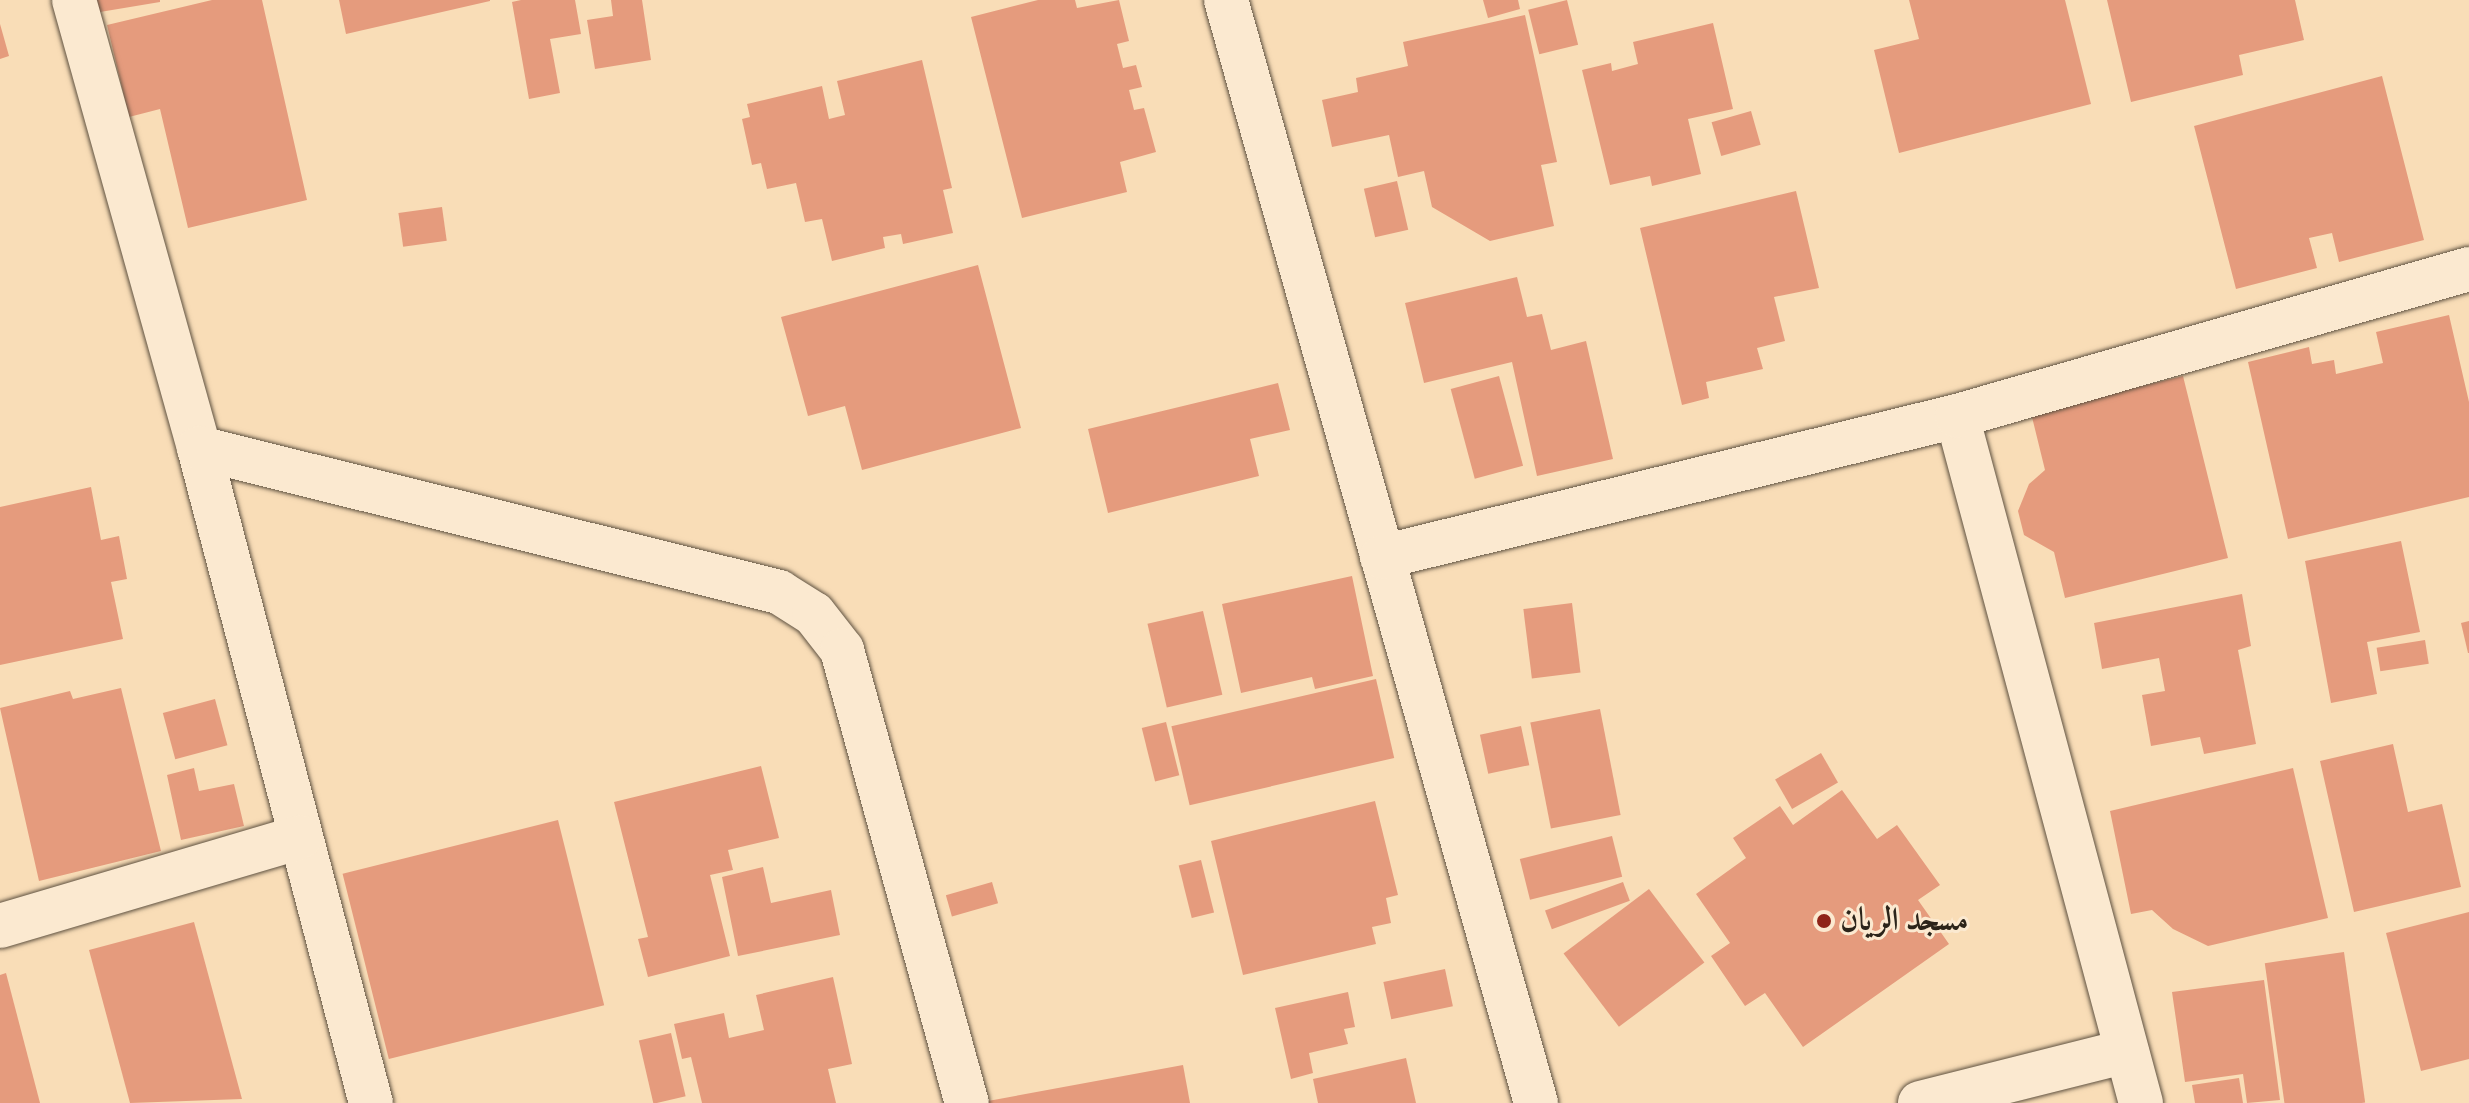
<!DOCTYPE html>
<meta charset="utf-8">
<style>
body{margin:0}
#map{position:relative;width:2469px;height:1103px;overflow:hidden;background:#f9ddb7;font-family:"IM FELL DW Pica",Amiri,serif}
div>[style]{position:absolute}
.building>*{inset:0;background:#e59b7d;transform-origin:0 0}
.roads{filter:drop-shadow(0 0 2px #5f5241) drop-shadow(0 0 2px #5f5241)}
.minor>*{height:44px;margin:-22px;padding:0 22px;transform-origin:22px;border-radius:22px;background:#fbe9d0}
.dots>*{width:22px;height:22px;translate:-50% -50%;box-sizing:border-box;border:4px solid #fbe9d0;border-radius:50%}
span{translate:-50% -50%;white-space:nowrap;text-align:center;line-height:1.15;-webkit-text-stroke:6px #fbe9d0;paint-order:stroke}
.poi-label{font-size:32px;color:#2c241a;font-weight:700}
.left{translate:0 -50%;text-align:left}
</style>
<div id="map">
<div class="building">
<i style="clip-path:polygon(92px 0,160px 0,160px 2px,94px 13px)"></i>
<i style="clip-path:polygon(212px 0,262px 0,307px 200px,188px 228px,160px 109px,129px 117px,107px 25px)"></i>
<i style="clip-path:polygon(339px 0,490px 0,490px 1px,346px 34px)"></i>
<i style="clip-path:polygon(521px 0,575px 0,581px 34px,550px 39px,560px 93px,529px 99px,512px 2px)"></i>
<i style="clip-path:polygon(611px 0,642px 0,651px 60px,595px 69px,587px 20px,613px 16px)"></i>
<i style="clip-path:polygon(1038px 0,1075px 0,1077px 8px,1119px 0,1129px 41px,1117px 44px,1123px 68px,1136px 65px,1142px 87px,1129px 90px,1134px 110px,1144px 108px,1156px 152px,1120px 162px,1127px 192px,1022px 218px,971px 17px)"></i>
<i style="clip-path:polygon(1483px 0,1518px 0,1520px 9px,1488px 18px)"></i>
<i style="left:1567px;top:0;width:46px;height:40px;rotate:76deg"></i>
<i style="clip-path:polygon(1909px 0,2065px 0,2091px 104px,1899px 153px,1874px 50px,1919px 39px)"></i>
<i style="clip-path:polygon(2107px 0,2295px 0,2304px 40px,2239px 55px,2243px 75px,2131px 102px)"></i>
<i style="clip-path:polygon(1525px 15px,1557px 162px,1541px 165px,1554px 226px,1490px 241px,1432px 207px,1424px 171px,1398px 177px,1389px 135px,1332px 147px,1322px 100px,1358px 92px,1356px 78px,1408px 66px,1403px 42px)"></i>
<i style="clip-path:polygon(1713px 23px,1733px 109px,1688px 119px,1701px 174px,1652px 186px,1650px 176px,1610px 185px,1582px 70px,1611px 63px,1612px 71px,1638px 64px,1633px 42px)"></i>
<i style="clip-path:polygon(0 24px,9px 56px,0 59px)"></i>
<i style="clip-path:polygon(922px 60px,952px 188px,943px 190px,953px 233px,903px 244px,901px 234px,883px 237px,885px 248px,832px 261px,822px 219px,805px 222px,796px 183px,767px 189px,761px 163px,752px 165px,742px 119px,750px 117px,747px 104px,822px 86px,829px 119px,845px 115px,837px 81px)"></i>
<i style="clip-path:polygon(2382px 76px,2424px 240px,2339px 262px,2332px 233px,2309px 238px,2317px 268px,2236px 289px,2194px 126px)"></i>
<i style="left:1751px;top:111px;width:35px;height:41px;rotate:74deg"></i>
<i style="left:1397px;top:181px;width:50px;height:34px;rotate:77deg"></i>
<i style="clip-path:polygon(1796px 191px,1819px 288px,1774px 297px,1785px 341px,1757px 348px,1763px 369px,1706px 382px,1709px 398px,1682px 405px,1640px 228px)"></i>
<i style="left:442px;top:207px;width:34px;height:44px;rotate:82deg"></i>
<i style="clip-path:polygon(978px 265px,1021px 428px,862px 470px,845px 406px,808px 416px,781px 317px)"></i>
<i style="clip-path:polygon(1517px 277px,1527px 317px,1542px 314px,1551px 350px,1586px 341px,1613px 459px,1537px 476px,1512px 362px,1424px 383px,1405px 303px)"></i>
<i style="clip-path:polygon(2449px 315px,2469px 402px,2469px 497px,2288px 539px,2248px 362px,2309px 347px,2312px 364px,2334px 360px,2336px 374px,2383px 363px,2376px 332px)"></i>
<i style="left:1499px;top:376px;width:93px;height:50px;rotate:75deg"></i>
<i style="clip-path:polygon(2183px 376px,2228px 558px,2065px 598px,2054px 552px,2024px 535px,2018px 511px,2029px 484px,2045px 470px,2031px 413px)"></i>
<i style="clip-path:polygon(1278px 383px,1290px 430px,1250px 439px,1259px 476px,1108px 513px,1088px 429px)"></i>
<i style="clip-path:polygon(91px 487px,101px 540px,119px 536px,127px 579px,111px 582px,123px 639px,0 665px,0 507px)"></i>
<i style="clip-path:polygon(2401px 541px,2420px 632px,2367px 642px,2377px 694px,2331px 703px,2305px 561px)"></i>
<i style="clip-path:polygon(1352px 576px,1373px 676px,1315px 689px,1312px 677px,1241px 693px,1222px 604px)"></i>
<i style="clip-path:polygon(2242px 594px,2251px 646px,2238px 650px,2256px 744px,2204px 754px,2200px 737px,2151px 746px,2142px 695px,2165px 691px,2159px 658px,2102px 669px,2094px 623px)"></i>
<i style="left:1572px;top:603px;width:70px;height:49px;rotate:83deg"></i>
<i style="left:1203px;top:611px;width:86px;height:57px;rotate:77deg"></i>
<i style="clip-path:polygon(2469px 621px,2469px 653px,2468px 653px,2461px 623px)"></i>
<i style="left:2425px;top:640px;width:24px;height:49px;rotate:81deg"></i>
<i style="left:1376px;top:679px;width:81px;height:210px;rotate:77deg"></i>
<i style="clip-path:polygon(121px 688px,161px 851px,39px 881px,0 708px,70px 691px,73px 699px)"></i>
<i style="left:215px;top:699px;width:48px;height:54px;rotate:75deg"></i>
<i style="left:1600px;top:709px;width:108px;height:71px;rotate:79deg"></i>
<i style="left:1166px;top:722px;width:55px;height:25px;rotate:76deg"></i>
<i style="left:1521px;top:726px;width:40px;height:42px;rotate:78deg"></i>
<i style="clip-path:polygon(2393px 744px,2408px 812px,2442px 804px,2461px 887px,2354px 912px,2320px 761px)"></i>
<i style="left:1821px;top:753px;width:34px;height:53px;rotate:60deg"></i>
<i style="clip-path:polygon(761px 766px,779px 838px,728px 850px,733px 870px,710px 875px,730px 956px,648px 977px,638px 939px,648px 937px,614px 802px)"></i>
<i style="clip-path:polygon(194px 768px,199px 791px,234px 784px,244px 826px,181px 840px,167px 775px)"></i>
<i style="clip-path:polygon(2293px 768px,2328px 918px,2208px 946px,2173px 929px,2152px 910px,2131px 914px,2110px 811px)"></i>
<i style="clip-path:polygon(1842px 790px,1877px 839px,1897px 825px,1940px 885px,1918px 900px,1949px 944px,1803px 1047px,1765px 993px,1745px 1006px,1711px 956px,1730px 943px,1696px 894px,1746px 858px,1733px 838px,1780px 806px,1793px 825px)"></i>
<i style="clip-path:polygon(1375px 801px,1398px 895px,1386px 898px,1391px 923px,1372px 927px,1376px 944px,1243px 975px,1211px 841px)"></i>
<i style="left:558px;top:820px;width:191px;height:222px;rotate:76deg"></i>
<i style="left:1612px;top:836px;width:42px;height:95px;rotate:76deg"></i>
<i style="left:1201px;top:860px;width:54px;height:23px;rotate:76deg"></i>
<i style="clip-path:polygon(763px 867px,771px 903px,831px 890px,840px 935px,738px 956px,722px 877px)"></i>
<i style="left:992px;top:882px;width:22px;height:48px;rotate:74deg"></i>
<i style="left:1623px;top:882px;width:20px;height:83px;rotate:70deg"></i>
<i style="left:1649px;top:889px;width:92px;height:107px;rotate:53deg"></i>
<i style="clip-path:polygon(2469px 912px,2469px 1059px,2421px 1071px,2386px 933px)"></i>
<i style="clip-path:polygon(194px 922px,242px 1099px,130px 1103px,89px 950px)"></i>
<i style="left:2344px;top:952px;width:152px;height:80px;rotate:82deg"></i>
<i style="left:1445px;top:969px;width:38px;height:63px;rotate:78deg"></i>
<i style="clip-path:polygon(6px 973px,40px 1103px,0 1103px,0 975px)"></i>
<i style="clip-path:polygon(833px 977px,852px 1064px,828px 1069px,836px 1103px,702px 1103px,691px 1057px,682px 1059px,674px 1024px,724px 1013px,729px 1038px,764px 1030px,756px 995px)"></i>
<i style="clip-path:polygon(2264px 980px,2280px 1100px,2247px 1103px,2243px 1074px,2185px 1082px,2172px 992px)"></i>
<i style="clip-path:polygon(1348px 992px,1355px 1027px,1344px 1029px,1348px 1044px,1309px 1053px,1313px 1073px,1291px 1079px,1275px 1008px)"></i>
<i style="left:671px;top:1033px;width:65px;height:33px;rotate:77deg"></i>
<i style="clip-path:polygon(1406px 1058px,1416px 1103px,1318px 1103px,1313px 1079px)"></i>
<i style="clip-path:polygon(1183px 1065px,1190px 1103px,989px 1103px,988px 1101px)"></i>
<i style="clip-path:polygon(2239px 1078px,2243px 1103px,2195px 1103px,2192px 1085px)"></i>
</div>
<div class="roads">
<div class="minor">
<i style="left:74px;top:0;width:465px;rotate:74.4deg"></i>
<i style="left:199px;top:448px;width:677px;rotate:75.29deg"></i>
<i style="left:1226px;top:0;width:1146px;rotate:74.3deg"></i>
<i style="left:1957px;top:416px;width:711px;rotate:75.01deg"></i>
<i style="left:199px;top:448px;width:598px;rotate:13.94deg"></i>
<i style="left:779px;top:592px;width:41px;rotate:32.2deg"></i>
<i style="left:814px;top:614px;width:46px;rotate:52.1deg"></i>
<i style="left:842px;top:650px;width:470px;rotate:74.6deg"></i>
<i style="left:1382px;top:557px;width:592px;rotate:-13.78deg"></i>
<i style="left:1957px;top:416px;width:533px;rotate:-16.02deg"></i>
<i style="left:0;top:926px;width:313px;rotate:-16.5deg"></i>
<i style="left:1920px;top:1103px;width:213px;rotate:-14.1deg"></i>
</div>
</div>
<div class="dots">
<i style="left:1824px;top:921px;background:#8f2418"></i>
</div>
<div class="poi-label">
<span class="left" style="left:1840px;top:921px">مسجد الريان</span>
</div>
</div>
